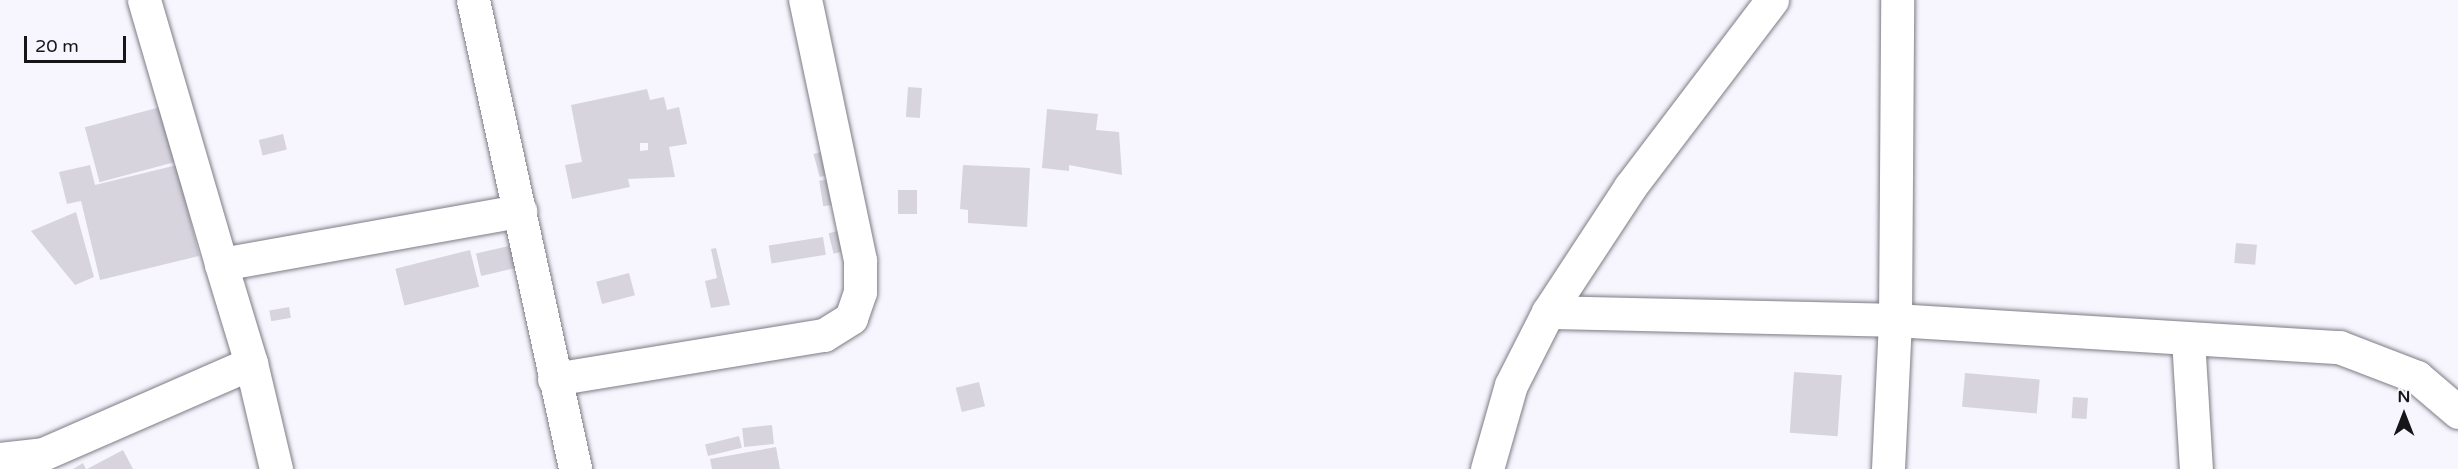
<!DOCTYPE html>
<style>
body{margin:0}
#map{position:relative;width:2458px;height:469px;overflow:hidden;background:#f7f6fe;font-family:"Varela Round",sans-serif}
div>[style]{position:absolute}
.building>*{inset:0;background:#d7d4de;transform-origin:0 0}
.roads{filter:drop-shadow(0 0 2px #7d7c85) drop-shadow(0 0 2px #7d7c85)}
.minor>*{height:33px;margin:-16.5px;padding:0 16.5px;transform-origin:16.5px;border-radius:16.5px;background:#fff}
span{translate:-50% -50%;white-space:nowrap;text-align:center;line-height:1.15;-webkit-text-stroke:6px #f7f6fe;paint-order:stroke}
.north{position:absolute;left:2374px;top:385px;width:60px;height:60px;-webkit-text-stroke:4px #f7f6fe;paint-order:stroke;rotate:0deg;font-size:16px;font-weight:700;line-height:24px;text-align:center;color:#161619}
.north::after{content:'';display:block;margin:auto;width:21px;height:27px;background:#161619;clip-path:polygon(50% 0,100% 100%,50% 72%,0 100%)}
.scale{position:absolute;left:24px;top:36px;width:102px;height:27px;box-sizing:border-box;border:3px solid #161619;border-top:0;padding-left:8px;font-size:18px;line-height:21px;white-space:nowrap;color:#161619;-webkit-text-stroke:4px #f7f6fe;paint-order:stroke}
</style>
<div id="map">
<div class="building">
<i style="left:908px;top:87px;width:14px;height:30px;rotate:4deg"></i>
<i style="clip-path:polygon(evenodd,647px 89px,650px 100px,664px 97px,667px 110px,679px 107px,687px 144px,669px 147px,675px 177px,628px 179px,630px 187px,572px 199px,565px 165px,582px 162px,571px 105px,647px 89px,640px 143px,648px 143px,648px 150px,640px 151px,640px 143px)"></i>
<i style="left:164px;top:106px;width:57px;height:82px;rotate:75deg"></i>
<i style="clip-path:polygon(1047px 109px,1098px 114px,1096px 130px,1119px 132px,1122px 175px,1069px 165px,1069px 171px,1042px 168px)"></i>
<i style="left:283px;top:134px;width:16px;height:25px;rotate:76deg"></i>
<i style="left:828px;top:150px;width:24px;height:15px;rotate:75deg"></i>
<i style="clip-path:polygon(90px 165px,95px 185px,177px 165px,199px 256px,100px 280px,81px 201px,67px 204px,59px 172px)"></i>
<i style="clip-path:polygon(963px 165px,1030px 168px,1027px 227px,968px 223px,968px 210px,960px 209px)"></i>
<i style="left:836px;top:178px;width:26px;height:17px;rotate:81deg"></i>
<i style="left:898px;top:190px;width:19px;height:24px"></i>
<i style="clip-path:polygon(76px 212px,94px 277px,75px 285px,31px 231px)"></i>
<i style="left:846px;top:229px;width:21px;height:18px;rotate:76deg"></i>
<i style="left:823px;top:237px;width:18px;height:55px;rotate:81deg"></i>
<i style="left:2236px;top:243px;width:21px;height:20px;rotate:5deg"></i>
<i style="left:513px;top:245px;width:23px;height:38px;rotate:77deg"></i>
<i style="clip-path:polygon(716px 248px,730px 305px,711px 308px,705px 281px,717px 278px,711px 249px)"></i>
<i style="left:470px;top:250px;width:38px;height:77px;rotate:76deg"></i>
<i style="left:629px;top:273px;width:23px;height:34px;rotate:75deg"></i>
<i style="left:289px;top:307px;width:11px;height:20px;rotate:80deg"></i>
<i style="left:1794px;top:372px;width:48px;height:61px;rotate:4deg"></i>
<i style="left:1965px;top:373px;width:75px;height:34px;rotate:5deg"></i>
<i style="left:979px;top:382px;width:25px;height:24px;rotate:76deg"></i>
<i style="left:2073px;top:397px;width:15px;height:21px;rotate:4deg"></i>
<i style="left:772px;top:425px;width:19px;height:30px;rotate:84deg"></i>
<i style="left:739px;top:436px;width:12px;height:35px;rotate:76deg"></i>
<i style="clip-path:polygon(776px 447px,780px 469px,712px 469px,710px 459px)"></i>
<i style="clip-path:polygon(123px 450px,133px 469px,87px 469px)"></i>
<i style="clip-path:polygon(83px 463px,86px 469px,73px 469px)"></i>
</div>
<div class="roads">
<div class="minor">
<i style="left:144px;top:0;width:275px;rotate:73.7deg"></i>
<i style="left:473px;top:0;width:480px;rotate:77.7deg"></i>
<i style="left:1548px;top:312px;width:347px;rotate:1.3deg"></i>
<i style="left:1895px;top:320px;width:445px;rotate:3.5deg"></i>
<i style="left:2339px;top:347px;width:84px;rotate:21deg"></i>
<i style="left:2417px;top:377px;width:54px;rotate:40.5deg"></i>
<i style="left:2188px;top:339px;width:130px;rotate:86.5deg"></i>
<i style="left:251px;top:363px;width:109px;rotate:76.7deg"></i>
<i style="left:554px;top:379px;width:274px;rotate:-9.3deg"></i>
<i style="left:824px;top:335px;width:32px;rotate:-32deg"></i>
<i style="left:851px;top:318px;width:28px;rotate:-71deg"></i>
<i style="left:860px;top:292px;width:32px;rotate:-90deg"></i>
<i style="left:860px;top:260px;width:266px;rotate:-101.9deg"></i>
<i style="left:0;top:459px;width:43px;rotate:-6.6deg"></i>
<i style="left:43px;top:454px;width:227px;rotate:-23.6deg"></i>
<i style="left:251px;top:363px;width:103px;rotate:-106.9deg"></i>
<i style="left:221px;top:264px;width:304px;rotate:-10.1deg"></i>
<i style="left:1487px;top:469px;width:87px;rotate:-74.1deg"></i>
<i style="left:1511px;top:385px;width:82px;rotate:-63.1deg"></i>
<i style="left:1548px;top:312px;width:149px;rotate:-56.7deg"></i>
<i style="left:1630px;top:187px;width:235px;rotate:-52.8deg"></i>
<i style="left:1888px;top:469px;width:149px;rotate:-87.3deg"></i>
<i style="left:1895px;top:320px;width:320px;rotate:-89.6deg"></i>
</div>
</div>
<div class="north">N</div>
<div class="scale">20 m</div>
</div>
